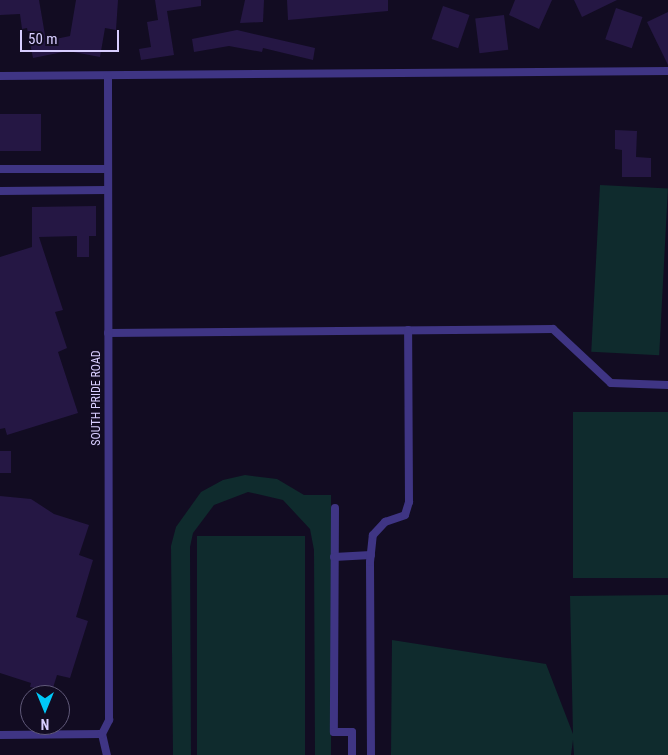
<!DOCTYPE html>
<style>
body{margin:0}
#map{position:relative;width:668px;height:755px;overflow:hidden;background:#120c22;font-family:"Roboto Condensed",sans-serif}
div>[style]{position:absolute}
.green>*{inset:0;background:#0f2b2d;transform-origin:0 0}
.building>*{inset:0;background:#251744;transform-origin:0 0}
.lane>*{height:8px;margin:-4px;padding:0 4px;transform-origin:4px;border-radius:4px;background:#3f3584}
span{translate:-50% -50%;white-space:nowrap;text-align:center;line-height:1.15;-webkit-text-stroke:4px #120c22;paint-order:stroke}
.street-label{font-size:12px;color:#d8ceff}
.north{position:absolute;left:20px;top:685px;width:50px;height:50px;box-sizing:border-box;background:#120c22;border:1px solid #615a7a;border-radius:50%;rotate:180deg;font-size:14px;font-weight:700;line-height:20px;text-align:center;color:#d8ceff}
.north::after{content:'';display:block;margin:auto;width:18px;height:22px;background:#00c8f9;clip-path:polygon(50% 0,100% 100%,50% 72%,0 100%)}
.scale{position:absolute;left:20px;top:30px;width:99px;height:22px;box-sizing:border-box;border:2px solid #d8ceff;border-top:0;padding-left:6px;font-size:15px;line-height:18px;white-space:nowrap;color:#d8ceff;-webkit-text-stroke:4px #120c22;paint-order:stroke}
</style>
<div id="map">
<div class="green">
<i style="left:600px;top:185px;width:68px;height:167px;rotate:3deg"></i>
<i style="left:668px;top:412px;width:166px;height:95px;rotate:90deg"></i>
<i style="clip-path:polygon(245px 475px,277px 479px,304px 495px,331px 495px,331px 755px,315px 755px,314px 550px,310px 529px,283px 500px,248px 492px,214px 505px,193px 533px,190px 547px,191px 755px,173px 755px,171px 546px,176px 527px,201px 492px,223px 480px)"></i>
<i style="left:197px;top:536px;width:108px;height:219px"></i>
<i style="clip-path:polygon(668px 595px,668px 755px,574px 755px,573px 740px,571px 755px,391px 755px,392px 640px,546px 664px,573px 734px,570px 596px)"></i>
</div>
<div class="building">
<i style="clip-path:polygon(0 0,39px 0,46px 41px,70px 36px,76px 0,118px 0,116px 30px,105px 28px,100px 57px,68px 51px,33px 58px,27px 28px,22px 29px,20px 14px,0 15px)"></i>
<i style="clip-path:polygon(155px 0,201px 0,201px 6px,167px 11px,174px 55px,141px 60px,139px 49px,151px 47px,147px 22px,158px 20px)"></i>
<i style="clip-path:polygon(245px 0,264px 0,263px 22px,240px 23px)"></i>
<i style="clip-path:polygon(287px 0,388px 0,388px 11px,288px 20px)"></i>
<i style="clip-path:polygon(515px 0,552px 0,539px 29px,509px 15px)"></i>
<i style="clip-path:polygon(574px 0,617px 0,582px 17px)"></i>
<i style="left:443px;top:6px;width:28px;height:35px;rotate:19deg"></i>
<i style="left:616px;top:8px;width:28px;height:33px;rotate:19deg"></i>
<i style="clip-path:polygon(668px 12px,668px 65px,647px 22px)"></i>
<i style="left:504px;top:15px;width:35px;height:29px;rotate:83deg"></i>
<i style="clip-path:polygon(237px 30px,315px 48px,313px 60px,263px 48px,262px 52px,229px 46px,194px 52px,192px 39px)"></i>
<i style="left:41px;top:114px;width:37px;height:41px;rotate:90deg"></i>
<i style="clip-path:polygon(615px 130px,637px 131px,636px 157px,651px 158px,651px 177px,622px 177px,622px 150px,615px 149px)"></i>
<i style="clip-path:polygon(96px 206px,96px 236px,89px 236px,89px 257px,77px 257px,77px 236px,39px 237px,63px 310px,55px 312px,67px 348px,58px 352px,78px 413px,7px 435px,5px 428px,0 429px,0 257px,32px 247px,32px 207px)"></i>
<i style="left:0;top:451px;width:11px;height:22px"></i>
<i style="clip-path:polygon(0 496px,31px 499px,54px 514px,89px 525px,79px 555px,93px 560px,76px 617px,88px 621px,70px 678px,57px 675px,52px 691px,30px 687px,31px 683px,0 673px)"></i>
</div>
<div class="lane">
<i style="left:0;top:76px;width:668px;rotate:-0.43deg"></i>
<i style="left:0;top:169px;width:107px"></i>
<i style="left:0;top:191px;width:107px;rotate:-0.5deg"></i>
<i style="left:108px;top:333px;width:445px;rotate:-0.5deg"></i>
<i style="left:553px;top:329px;width:79px;rotate:43deg"></i>
<i style="left:611px;top:383px;width:57px;rotate:2deg"></i>
<i style="left:335px;top:508px;width:224px;rotate:90.3deg"></i>
<i style="left:334px;top:732px;width:18px"></i>
<i style="left:352px;top:732px;width:23px;rotate:90deg"></i>
<i style="left:334px;top:557px;width:37px;rotate:-3deg"></i>
<i style="left:102px;top:734px;width:22px;rotate:77deg"></i>
<i style="left:0;top:735px;width:102px;rotate:-0.6deg"></i>
<i style="left:102px;top:734px;width:16px;rotate:-63deg"></i>
<i style="left:109px;top:720px;width:644px;rotate:-90.09deg"></i>
<i style="left:371px;top:755px;width:193px;rotate:-90.3deg"></i>
<i style="left:370px;top:562px;width:27px;rotate:-84deg"></i>
<i style="left:373px;top:535px;width:18px;rotate:-47deg"></i>
<i style="left:385px;top:522px;width:21px;rotate:-19deg"></i>
<i style="left:405px;top:515px;width:14px;rotate:-73deg"></i>
<i style="left:409px;top:502px;width:172px;rotate:-90.3deg"></i>
</div>
<div class="street-label">
<span style="left:97px;top:398px;rotate:-90deg">SOUTH PRIDE ROAD</span>
</div>
<div class="north">N</div>
<div class="scale">50 m</div>
</div>
